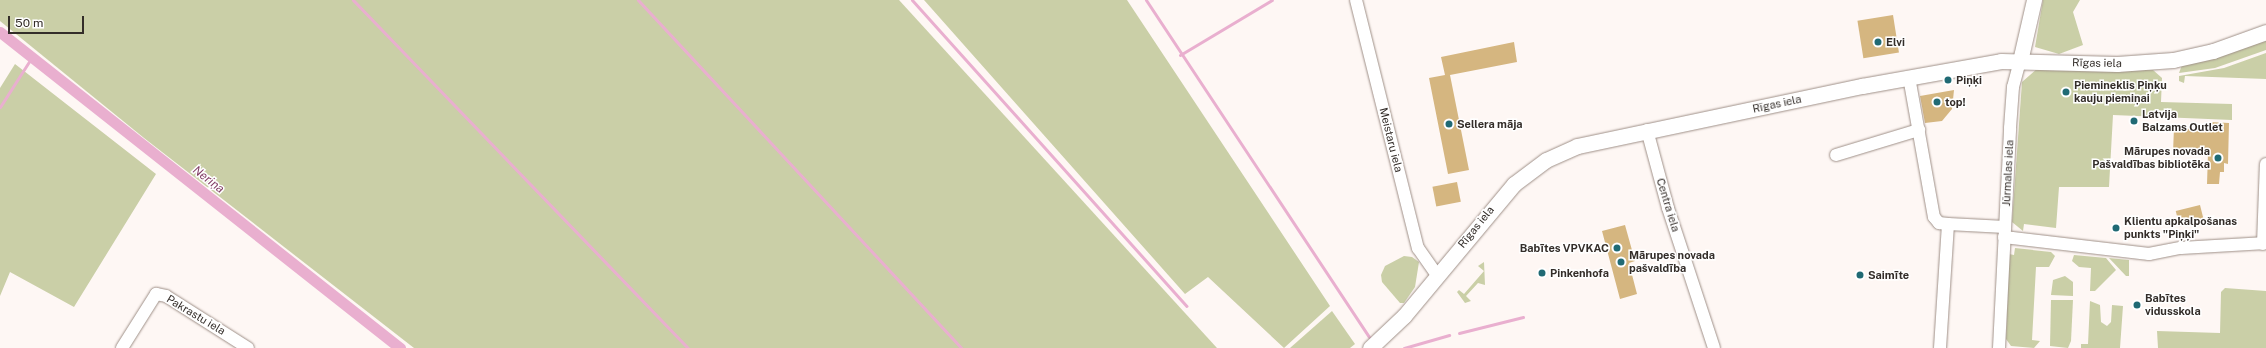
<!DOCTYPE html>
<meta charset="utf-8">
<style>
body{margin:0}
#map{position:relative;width:2266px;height:348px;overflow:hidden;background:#fef7f4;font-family:"Public Sans",sans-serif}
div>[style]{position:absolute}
.green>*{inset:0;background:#cacfa7}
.stream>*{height:3px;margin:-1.5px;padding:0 1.5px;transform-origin:1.5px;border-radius:1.5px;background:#e9afcf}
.canal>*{height:11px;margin:-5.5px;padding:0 5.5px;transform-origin:5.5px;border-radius:5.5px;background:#e9afcf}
.building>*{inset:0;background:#d5b680;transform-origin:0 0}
.roads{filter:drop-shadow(0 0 1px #9f9088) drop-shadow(0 0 1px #9f9088)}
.minor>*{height:12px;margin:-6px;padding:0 6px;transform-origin:6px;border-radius:6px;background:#fff}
.major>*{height:15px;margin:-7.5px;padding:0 7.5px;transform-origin:7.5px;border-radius:7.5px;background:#fff}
.dots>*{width:11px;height:11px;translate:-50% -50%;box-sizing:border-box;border:2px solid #fff;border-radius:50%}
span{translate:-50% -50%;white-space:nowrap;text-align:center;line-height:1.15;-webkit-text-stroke:3px #fff;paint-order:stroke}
.poi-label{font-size:11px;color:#332d29;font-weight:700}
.left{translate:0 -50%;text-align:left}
.right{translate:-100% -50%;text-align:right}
.street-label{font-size:11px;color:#332d29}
.water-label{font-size:12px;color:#813c65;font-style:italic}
.scale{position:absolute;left:8px;top:16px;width:76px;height:18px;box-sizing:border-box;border:2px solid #332d29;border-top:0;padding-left:5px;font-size:12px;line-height:14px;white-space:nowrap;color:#332d29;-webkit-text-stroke:3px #fff;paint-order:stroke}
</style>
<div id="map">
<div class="green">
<i style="clip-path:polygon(0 0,899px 0,1217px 348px,414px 348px,144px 138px,0 21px)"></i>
<i style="clip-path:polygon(924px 0,1127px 0,1330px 306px,1284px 348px,1208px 277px,1185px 294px)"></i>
<i style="clip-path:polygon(2043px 0,2080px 0,2073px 12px,2083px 45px,2059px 54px,2035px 47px)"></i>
<i style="clip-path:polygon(2260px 40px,2266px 41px,2266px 50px,2215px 68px,2179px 73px,2182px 65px)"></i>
<i style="clip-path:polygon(2266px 53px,2266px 79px,2185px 76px,2184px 83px,2179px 81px,2179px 76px,2224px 68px)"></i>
<i style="clip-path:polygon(15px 64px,156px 174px,74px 307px,10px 272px,0 296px,0 88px)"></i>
<i style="clip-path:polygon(2038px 68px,2153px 70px,2162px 78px,2161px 102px,2232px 104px,2232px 120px,2113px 115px,2109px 187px,2059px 187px,2056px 228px,2024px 224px,2023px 231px,2012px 222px,2022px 82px)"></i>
<i style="clip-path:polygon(2015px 248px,2051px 252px,2055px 256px,2049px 267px,2036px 267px,2032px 340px,2040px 341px,2034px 348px,2011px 346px,2006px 339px,2009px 254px,2014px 255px)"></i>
<i style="clip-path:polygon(2074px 255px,2106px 258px,2116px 270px,2095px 291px,2090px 291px,2091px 268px,2079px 267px,2072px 261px)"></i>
<i style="clip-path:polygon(1412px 257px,1419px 262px,1415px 287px,1404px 303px,1400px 303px,1382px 282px,1381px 275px,1385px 266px,1404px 256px)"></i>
<i style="clip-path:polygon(2109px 258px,2129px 260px,2129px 276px,2126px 276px)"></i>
<i style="clip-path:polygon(1484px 262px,1485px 285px,1478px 283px,1466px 296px,1471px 301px,1465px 303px,1457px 292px,1459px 290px,1464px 294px,1484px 271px,1478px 266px)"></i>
<i style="clip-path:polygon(2065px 276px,2073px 282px,2073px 296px,2051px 295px,2053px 280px)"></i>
<i style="clip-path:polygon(2225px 288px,2266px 291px,2266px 348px,2158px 348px,2157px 331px,2220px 333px,2221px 292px)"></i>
<i style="clip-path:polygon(2051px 300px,2073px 300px,2071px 341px,2068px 348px,2050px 346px)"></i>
<i style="clip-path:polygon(2090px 301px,2100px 305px,2101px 322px,2107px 326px,2111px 322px,2112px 305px,2123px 306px,2120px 348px,2081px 348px,2081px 344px,2088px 344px)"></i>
<i style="clip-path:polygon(1332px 311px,1355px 344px,1350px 348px,1290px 348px)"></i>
</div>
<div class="stream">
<i style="left:353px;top:0;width:483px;rotate:46.1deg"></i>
<i style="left:638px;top:0;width:475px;rotate:47.1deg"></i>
<i style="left:912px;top:0;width:411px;rotate:48.1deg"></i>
<i style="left:1146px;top:0;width:404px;rotate:56.5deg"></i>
<i style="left:1180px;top:55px;width:107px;rotate:-30.9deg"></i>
<i style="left:0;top:107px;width:59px;rotate:-57.4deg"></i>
<i style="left:1459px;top:333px;width:66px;rotate:-14deg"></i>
<i style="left:1404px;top:348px;width:47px;rotate:-16.1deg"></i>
</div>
<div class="canal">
<i style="left:0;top:32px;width:510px;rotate:38.31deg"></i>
</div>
<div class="building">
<i style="left:1893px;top:15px;width:38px;height:36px;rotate:81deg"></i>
<i style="clip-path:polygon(1514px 42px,1517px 62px,1450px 75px,1469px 170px,1448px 174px,1429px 78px,1445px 75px,1441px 57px)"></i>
<i style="clip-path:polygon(1954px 90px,1952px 109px,1942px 121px,1925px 123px,1920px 96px)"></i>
<i style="clip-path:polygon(2210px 122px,2229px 123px,2228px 164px,2224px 163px,2224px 172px,2220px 172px,2219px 184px,2207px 184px,2208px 153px,2173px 152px,2174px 128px,2210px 130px)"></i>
<i style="left:1457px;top:182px;width:20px;height:25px;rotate:79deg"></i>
<i style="left:2200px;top:205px;width:16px;height:25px;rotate:76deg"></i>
<i style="clip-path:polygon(1625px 225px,1635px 261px,1629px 263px,1637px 294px,1620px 299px,1602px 231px)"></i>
</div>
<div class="roads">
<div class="minor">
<i style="left:1356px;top:0;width:256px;rotate:76deg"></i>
<i style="left:1418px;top:248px;width:33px;rotate:55deg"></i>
<i style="left:1909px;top:77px;width:142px;rotate:79.9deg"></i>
<i style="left:1934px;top:217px;width:8px;rotate:50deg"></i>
<i style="left:1939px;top:223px;width:9px;rotate:6deg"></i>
<i style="left:1647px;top:130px;width:81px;rotate:74.9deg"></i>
<i style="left:1668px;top:208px;width:147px;rotate:71.8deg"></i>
<i style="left:1836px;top:155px;width:87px;rotate:-16.8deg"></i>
<i style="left:2004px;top:237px;width:146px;rotate:6.7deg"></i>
<i style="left:2149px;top:254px;width:33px;rotate:-11deg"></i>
<i style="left:2181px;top:248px;width:85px;rotate:-3.4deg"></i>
<i style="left:2263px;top:244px;width:80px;rotate:-87.9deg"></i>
<i style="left:122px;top:348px;width:64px;rotate:-57.8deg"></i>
<i style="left:156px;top:294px;width:10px;rotate:11deg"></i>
<i style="left:166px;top:296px;width:97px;rotate:32.4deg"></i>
<i style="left:1940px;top:348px;width:124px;rotate:-86.3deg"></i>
<i style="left:1948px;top:224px;width:57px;rotate:3deg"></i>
<i style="left:1999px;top:348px;width:220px;rotate:-87.1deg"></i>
<i style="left:2010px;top:128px;width:41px;rotate:-85.8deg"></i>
<i style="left:2013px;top:87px;width:27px;rotate:-75deg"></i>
</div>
<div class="major">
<i style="left:2020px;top:61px;width:63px;rotate:-77.1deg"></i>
<i style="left:1370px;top:348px;width:47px;rotate:-43.3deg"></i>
<i style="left:1404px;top:316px;width:172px;rotate:-50.2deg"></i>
<i style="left:1514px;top:184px;width:40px;rotate:-37deg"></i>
<i style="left:1546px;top:160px;width:34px;rotate:-24deg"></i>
<i style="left:1577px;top:146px;width:291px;rotate:-11.9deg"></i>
<i style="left:1862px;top:86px;width:141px;rotate:-10.2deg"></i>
<i style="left:2001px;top:61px;width:116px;rotate:1.5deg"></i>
<i style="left:2117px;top:64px;width:56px;rotate:-4.1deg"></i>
<i style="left:2173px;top:60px;width:41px;rotate:-12.7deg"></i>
<i style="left:2213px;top:51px;width:56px;rotate:-19.7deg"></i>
</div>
</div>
<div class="dots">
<i style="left:1878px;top:42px;background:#206a74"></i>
<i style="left:1948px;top:80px;background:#206a74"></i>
<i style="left:2066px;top:92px;background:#206a74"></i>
<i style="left:1937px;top:102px;background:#206a74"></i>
<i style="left:2134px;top:121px;background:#206a74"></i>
<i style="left:1449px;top:124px;background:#206a74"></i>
<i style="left:2218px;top:158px;background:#206a74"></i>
<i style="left:2116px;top:228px;background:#206a74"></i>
<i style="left:1617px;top:248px;background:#206a74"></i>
<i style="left:1621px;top:262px;background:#206a74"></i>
<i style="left:1542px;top:273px;background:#206a74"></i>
<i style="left:1860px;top:275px;background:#206a74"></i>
<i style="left:2137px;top:305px;background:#206a74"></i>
</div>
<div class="poi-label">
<span class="left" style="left:1886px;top:42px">Elvi</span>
<span class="left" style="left:1956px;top:80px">Piņķi</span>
<span class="left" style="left:2074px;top:92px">Piemineklis Piņķu<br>kauju piemiņai</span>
<span class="left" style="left:1945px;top:102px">top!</span>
<span class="left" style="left:2142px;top:121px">Latvija<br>Balzams Outlet</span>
<span class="left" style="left:1457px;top:124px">Sellera māja</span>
<span class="right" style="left:2210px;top:158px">Mārupes novada<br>Pašvaldības bibliotēka</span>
<span class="left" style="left:2124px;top:228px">Klientu apkalpošanas<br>punkts "Piņķi"</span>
<span class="right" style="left:1609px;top:248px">Babītes VPVKAC</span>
<span class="left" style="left:1629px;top:262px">Mārupes novada<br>pašvaldība</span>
<span class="left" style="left:1550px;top:273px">Pinkenhofa</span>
<span class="left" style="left:1868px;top:275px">Saimīte</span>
<span class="left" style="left:2145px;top:305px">Babītes<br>vidusskola</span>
</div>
<div class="street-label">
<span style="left:2097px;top:63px;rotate:1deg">Rīgas iela</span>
<span style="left:1777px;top:104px;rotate:-12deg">Rīgas iela</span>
<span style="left:1391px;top:140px;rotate:76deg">Meistaru iela</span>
<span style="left:2008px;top:173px;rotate:-87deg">Jūrmalas iela</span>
<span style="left:1668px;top:205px;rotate:73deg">Centra iela</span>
<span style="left:1476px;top:227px;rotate:-51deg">Rīgas iela</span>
<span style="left:196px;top:315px;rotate:31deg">Pakrastu iela</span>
</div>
<div class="water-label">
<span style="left:208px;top:180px;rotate:38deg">Neriņa</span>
</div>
<div class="scale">50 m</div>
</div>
